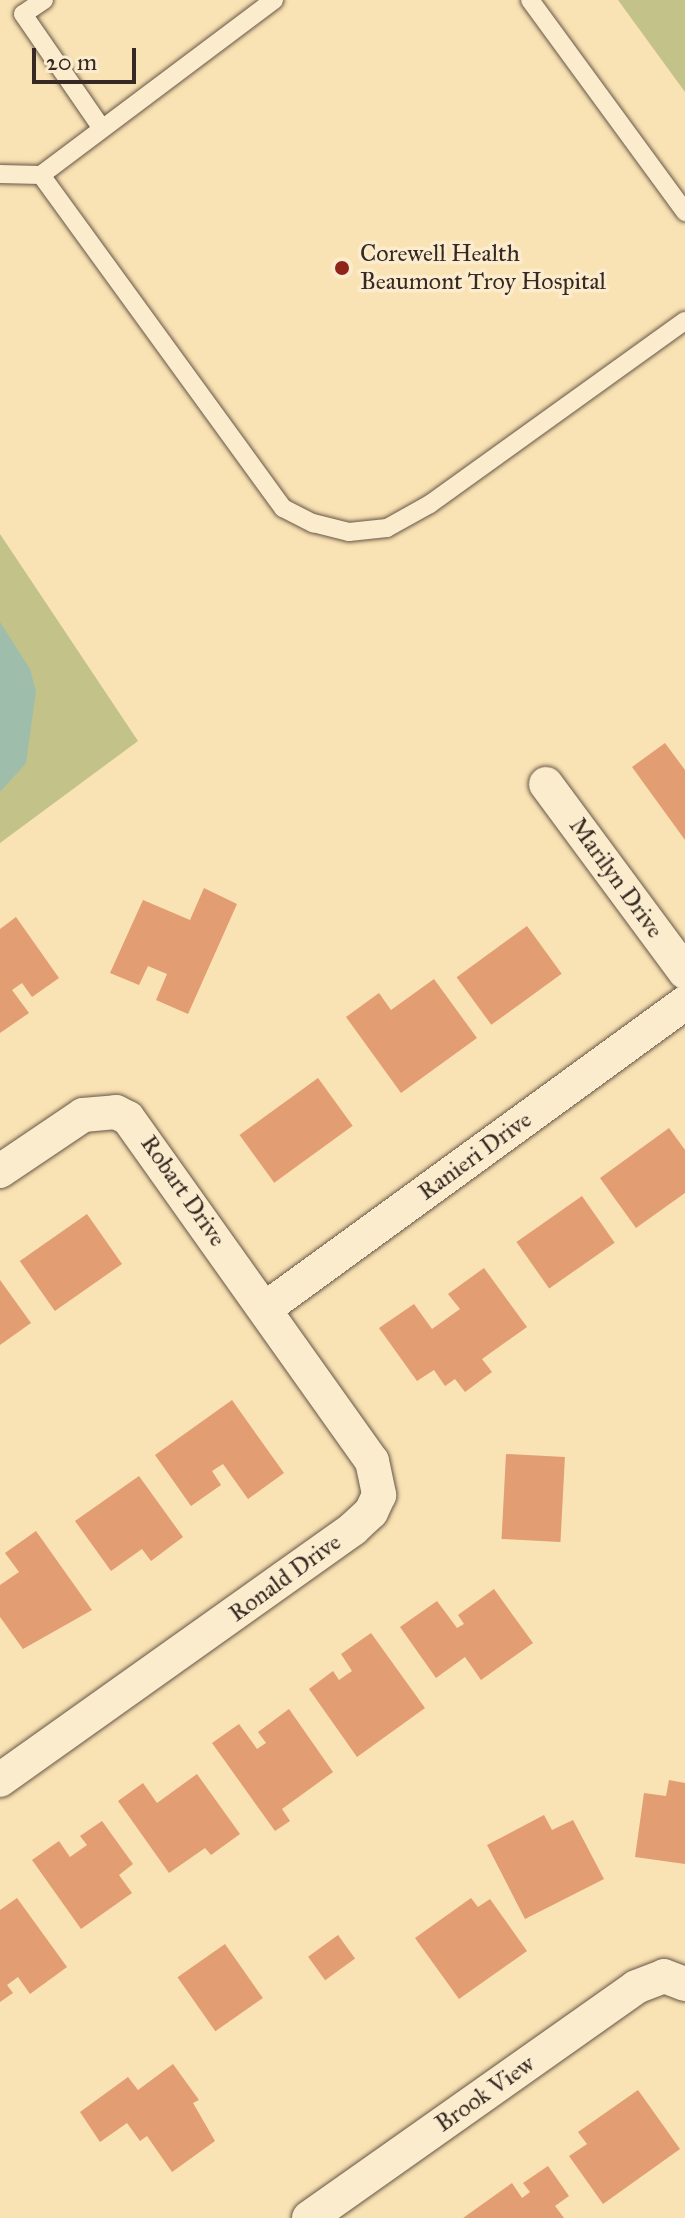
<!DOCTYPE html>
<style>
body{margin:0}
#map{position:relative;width:685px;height:2218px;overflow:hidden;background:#f9e2b3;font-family:"IM FELL Great Primer",serif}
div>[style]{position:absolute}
.green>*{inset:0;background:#c3c289}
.water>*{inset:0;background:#9ebeab}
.building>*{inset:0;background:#e39d72;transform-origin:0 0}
.roads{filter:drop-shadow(0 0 2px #675747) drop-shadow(0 0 2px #675747)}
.service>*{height:18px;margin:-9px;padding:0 9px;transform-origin:9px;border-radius:9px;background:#fbecce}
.minor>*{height:34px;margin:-17px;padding:0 17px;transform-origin:17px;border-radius:17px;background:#fbecce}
.dots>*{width:22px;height:22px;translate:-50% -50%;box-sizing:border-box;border:4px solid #fbecce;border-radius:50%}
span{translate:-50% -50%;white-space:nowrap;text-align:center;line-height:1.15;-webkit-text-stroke:7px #fbecce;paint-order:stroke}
.poi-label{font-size:24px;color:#362923}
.left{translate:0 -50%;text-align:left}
.street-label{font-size:24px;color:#362923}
.scale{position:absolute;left:32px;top:48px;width:104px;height:36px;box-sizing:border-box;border:4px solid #362923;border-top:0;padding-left:10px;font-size:24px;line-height:28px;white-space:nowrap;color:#362923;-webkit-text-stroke:6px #fbecce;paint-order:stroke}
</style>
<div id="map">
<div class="green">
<i style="clip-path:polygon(618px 0,685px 0,685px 92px)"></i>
<i style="clip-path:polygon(0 534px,138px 741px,0 843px)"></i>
</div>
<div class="water">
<i style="clip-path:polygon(0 622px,30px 669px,36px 691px,26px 763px,0 792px)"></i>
</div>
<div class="building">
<i style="clip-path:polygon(665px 743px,685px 770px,685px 840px,632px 767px)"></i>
<i style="clip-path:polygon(204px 888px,237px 904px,188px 1014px,156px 1000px,167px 974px,148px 966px,139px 985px,110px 973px,143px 900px,190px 920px)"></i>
<i style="clip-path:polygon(16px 917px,59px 978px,32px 997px,22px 983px,12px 990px,29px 1013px,0 1033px,0 929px)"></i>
<i style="left:527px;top:926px;width:59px;height:87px;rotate:54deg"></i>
<i style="clip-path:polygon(434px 979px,477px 1038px,401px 1093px,346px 1017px,379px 993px,391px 1010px)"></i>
<i style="left:318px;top:1078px;width:59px;height:97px;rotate:54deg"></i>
<i style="clip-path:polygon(669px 1128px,685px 1150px,685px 1193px,636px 1228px,600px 1178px)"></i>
<i style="left:582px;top:1196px;width:57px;height:80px;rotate:55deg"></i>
<i style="left:87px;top:1214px;width:61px;height:82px;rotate:55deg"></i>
<i style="clip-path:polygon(484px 1268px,527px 1327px,482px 1359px,492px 1372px,465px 1392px,455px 1379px,445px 1386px,434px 1370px,417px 1381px,379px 1328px,414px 1304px,432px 1329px,460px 1309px,448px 1294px)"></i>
<i style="clip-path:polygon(0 1280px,31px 1323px,0 1345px)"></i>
<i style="clip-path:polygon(232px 1400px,284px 1473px,248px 1499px,223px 1464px,212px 1471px,221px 1485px,191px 1506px,155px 1455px)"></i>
<i style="left:506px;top:1454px;width:59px;height:85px;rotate:3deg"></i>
<i style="clip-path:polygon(139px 1476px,183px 1537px,151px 1561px,142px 1549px,111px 1571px,75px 1521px)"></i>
<i style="clip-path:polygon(36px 1531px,92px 1610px,23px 1649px,0 1617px,0 1585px,19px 1572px,5px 1553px)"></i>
<i style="clip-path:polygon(494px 1589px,533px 1643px,481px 1680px,465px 1657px,436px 1678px,400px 1627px,437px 1601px,457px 1628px,464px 1624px,458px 1615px)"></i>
<i style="clip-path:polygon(371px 1633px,425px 1708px,357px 1757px,309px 1689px,333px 1671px,339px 1680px,352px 1671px,341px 1654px)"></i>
<i style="clip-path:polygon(289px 1709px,333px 1772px,282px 1809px,290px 1821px,275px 1831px,212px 1743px,239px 1724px,257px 1749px,266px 1743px,258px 1732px)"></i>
<i style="clip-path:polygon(197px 1774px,240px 1834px,211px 1855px,205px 1848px,169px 1873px,118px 1801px,143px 1783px,157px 1803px)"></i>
<i style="clip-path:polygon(669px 1780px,685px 1783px,685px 1864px,635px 1857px,644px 1793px,666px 1796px)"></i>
<i style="clip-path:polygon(544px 1815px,552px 1830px,573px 1820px,604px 1879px,525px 1919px,487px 1845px)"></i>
<i style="clip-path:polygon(102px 1821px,133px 1864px,119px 1875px,132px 1893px,81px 1929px,32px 1860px,59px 1841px,70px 1857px,87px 1845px,80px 1836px)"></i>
<i style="clip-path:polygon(17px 1898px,67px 1967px,30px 1994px,18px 1977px,7px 1985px,13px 1993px,0 2002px,0 1910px)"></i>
<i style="clip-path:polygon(471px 1898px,478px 1907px,490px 1899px,527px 1951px,459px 1999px,415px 1938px)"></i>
<i style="left:338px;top:1935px;width:29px;height:37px;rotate:54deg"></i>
<i style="left:225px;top:1944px;width:66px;height:58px;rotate:55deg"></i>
<i style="clip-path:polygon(173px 2064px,199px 2100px,193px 2103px,215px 2141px,172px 2172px,147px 2136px,140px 2141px,127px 2123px,100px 2142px,80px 2112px,128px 2077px,138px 2090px)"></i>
<i style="clip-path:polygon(638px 2090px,680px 2149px,603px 2204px,569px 2156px,587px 2144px,578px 2132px)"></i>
<i style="clip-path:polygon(548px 2166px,569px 2196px,555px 2206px,564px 2218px,463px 2218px,512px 2183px,522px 2198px,530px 2192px,523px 2183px)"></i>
</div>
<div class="roads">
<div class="service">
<i style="left:44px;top:0;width:25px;rotate:146deg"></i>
<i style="left:23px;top:14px;width:137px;rotate:55.4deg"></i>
<i style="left:274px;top:0;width:291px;rotate:143.1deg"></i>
<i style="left:41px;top:175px;width:412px;rotate:54deg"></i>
<i style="left:283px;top:508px;width:34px;rotate:27deg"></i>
<i style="left:313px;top:523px;width:37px;rotate:14deg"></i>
<i style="left:349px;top:532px;width:38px;rotate:-6deg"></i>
<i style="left:387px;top:528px;width:49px;rotate:-29.2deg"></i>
<i style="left:430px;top:504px;width:314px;rotate:-35.7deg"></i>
<i style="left:530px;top:0;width:263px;rotate:53.8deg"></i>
<i style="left:0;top:174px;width:41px;rotate:1.4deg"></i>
</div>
<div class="minor">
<i style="left:546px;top:784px;width:234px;rotate:53.5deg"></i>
<i style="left:0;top:1171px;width:100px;rotate:-34deg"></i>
<i style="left:83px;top:1115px;width:33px;rotate:-5deg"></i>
<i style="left:116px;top:1112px;width:13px;rotate:27deg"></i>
<i style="left:128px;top:1118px;width:421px;rotate:54.6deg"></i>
<i style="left:372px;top:1461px;width:35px;rotate:78deg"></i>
<i style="left:379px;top:1495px;width:19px;rotate:115deg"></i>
<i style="left:371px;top:1512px;width:25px;rotate:137deg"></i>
<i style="left:353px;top:1529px;width:433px;rotate:144.6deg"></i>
<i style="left:266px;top:1308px;width:518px;rotate:-36.05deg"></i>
<i style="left:309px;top:2218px;width:400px;rotate:-35.2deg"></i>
<i style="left:636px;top:1987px;width:30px;rotate:-21deg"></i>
<i style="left:664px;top:1976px;width:22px;rotate:21deg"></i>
</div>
</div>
<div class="dots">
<i style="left:342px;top:268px;background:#8f2418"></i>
</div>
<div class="poi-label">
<span class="left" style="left:360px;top:268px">Corewell Health<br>Beaumont Troy Hospital</span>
</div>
<div class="street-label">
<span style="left:616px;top:878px;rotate:54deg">Marilyn Drive</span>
<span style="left:475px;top:1156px;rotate:-36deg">Ranieri Drive</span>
<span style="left:183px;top:1191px;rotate:55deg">Robart Drive</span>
<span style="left:285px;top:1578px;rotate:-36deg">Ronald Drive</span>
<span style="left:485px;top:2094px;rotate:-35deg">Brook View</span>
</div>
<div class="scale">20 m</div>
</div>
